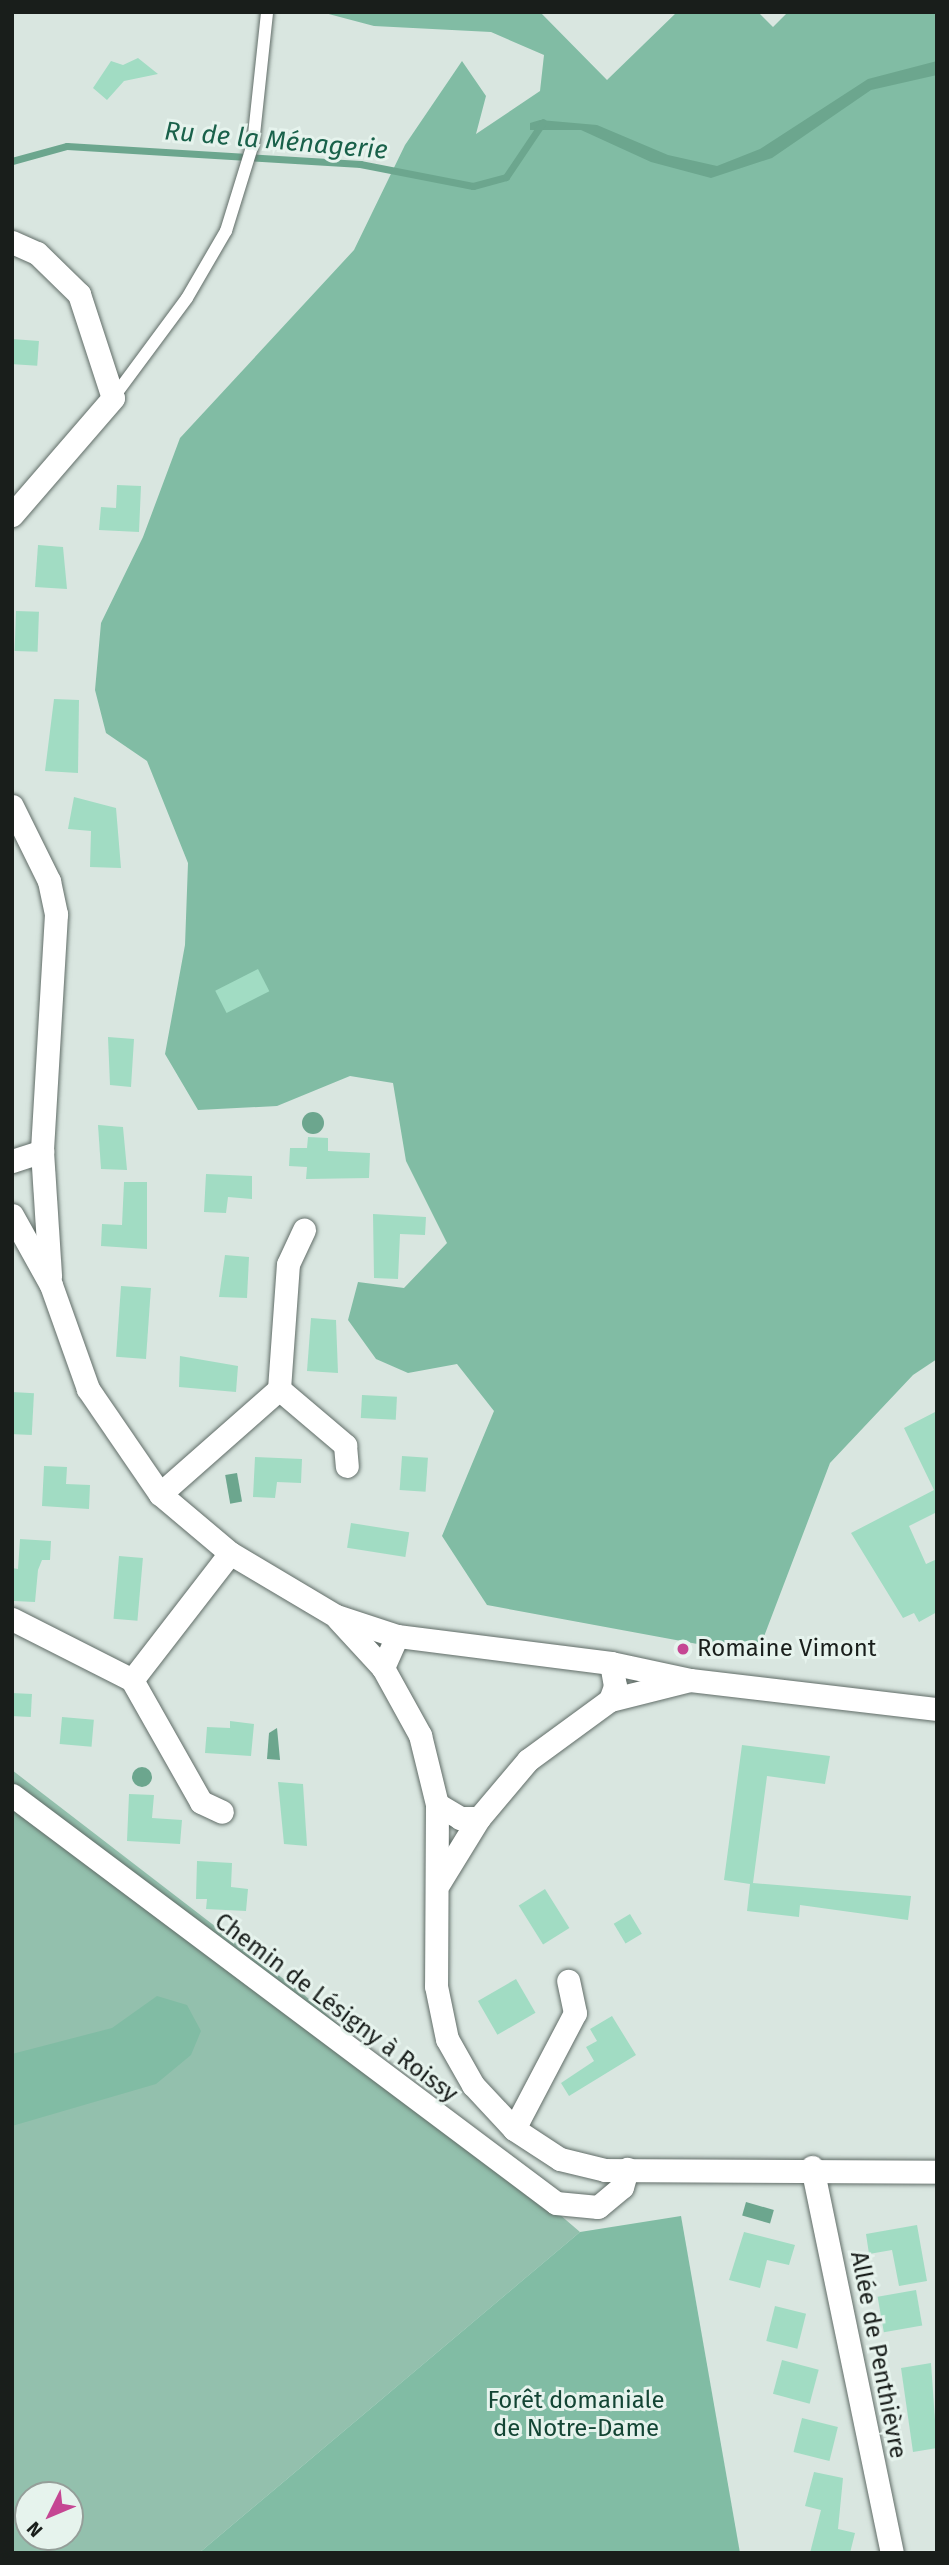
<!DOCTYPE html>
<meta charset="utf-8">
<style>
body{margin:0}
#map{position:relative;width:949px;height:2565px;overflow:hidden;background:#d9e6e0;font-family:"Fira Sans",sans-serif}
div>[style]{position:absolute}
.green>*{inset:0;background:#93c0ad}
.forest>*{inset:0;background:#81bca4}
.water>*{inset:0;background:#6ca68e;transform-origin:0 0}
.round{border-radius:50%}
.stream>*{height:7px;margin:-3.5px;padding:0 3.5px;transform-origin:3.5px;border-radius:3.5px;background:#6ca68e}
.building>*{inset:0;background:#a1dcc3;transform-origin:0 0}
.roads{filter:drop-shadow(0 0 2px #616d68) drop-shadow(0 0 2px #616d68)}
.service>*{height:12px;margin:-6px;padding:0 6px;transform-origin:6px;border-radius:6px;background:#fff}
.minor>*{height:23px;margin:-11.5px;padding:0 11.5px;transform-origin:11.5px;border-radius:11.5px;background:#fff}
.dots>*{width:19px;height:19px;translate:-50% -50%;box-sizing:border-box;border:4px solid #e6f3ed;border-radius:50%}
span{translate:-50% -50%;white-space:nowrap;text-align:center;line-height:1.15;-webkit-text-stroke:6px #e6f3ed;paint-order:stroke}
.poi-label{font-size:24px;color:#191e1b}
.left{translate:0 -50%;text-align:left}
.street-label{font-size:24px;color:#191e1b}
.park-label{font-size:24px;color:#134534}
.water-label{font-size:26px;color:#19614a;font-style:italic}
.frame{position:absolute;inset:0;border:14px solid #191e1b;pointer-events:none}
.north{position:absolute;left:14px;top:2481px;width:70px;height:70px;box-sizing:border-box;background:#e6f3ed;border:2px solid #949e99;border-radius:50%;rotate:227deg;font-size:19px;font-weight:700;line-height:28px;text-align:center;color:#191e1b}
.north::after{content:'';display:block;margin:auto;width:24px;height:32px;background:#c54693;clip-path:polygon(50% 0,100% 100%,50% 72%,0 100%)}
</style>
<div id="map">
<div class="green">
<i style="clip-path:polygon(evenodd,12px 1770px,303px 1994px,580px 2232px,199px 2553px,12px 2553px,12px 1770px,28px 2495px,70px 2495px,70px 2537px,28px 2537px,28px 2495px)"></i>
</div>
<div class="forest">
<i style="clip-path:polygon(321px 12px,540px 12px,607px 80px,677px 12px,758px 12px,773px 27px,788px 12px,937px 12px,937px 1359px,913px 1375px,830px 1463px,757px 1655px,487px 1605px,442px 1536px,494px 1411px,457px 1364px,408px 1373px,376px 1359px,348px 1320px,358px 1282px,404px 1288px,447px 1243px,406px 1161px,393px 1083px,350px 1076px,277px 1106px,198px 1110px,165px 1054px,185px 945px,188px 863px,147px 761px,106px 733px,95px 690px,101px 623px,143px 537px,180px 438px,354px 250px,405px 145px,462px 61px,486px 96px,476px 134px,540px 91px,544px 55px,491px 32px,374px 26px)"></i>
<i style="clip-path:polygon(157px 1996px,187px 2005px,201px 2031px,191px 2055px,156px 2084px,12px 2126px,12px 2054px,112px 2028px)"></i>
<i style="clip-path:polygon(681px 2216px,740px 2553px,199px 2553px,580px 2232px)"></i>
</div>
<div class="water">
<i style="clip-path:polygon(937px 61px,937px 75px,871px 90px,772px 158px,711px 178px,651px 162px,581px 130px,530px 130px,530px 123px,540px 120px,597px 125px,668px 155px,717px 166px,760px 149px,868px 79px)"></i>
<i class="round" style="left:302px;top:1112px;width:22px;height:22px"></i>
<i style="left:237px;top:1473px;width:29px;height:12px;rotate:80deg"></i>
<i style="clip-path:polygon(277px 1728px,280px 1760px,267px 1759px,269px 1733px)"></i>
<i class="round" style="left:132px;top:1767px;width:20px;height:20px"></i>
<i style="left:746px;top:2202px;width:29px;height:14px;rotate:16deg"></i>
</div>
<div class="stream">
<i style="left:12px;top:161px;width:57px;rotate:-15.3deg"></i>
<i style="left:67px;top:146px;width:294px;rotate:3.5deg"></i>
<i style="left:360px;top:164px;width:115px;rotate:11deg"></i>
<i style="left:473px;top:186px;width:34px;rotate:-15deg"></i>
<i style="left:506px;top:177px;width:66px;rotate:-56.1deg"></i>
</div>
<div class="building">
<i style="clip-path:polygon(138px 58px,158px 74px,124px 81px,107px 100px,93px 88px,111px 61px,123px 65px)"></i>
<i style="left:12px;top:339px;width:27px;height:25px;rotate:4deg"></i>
<i style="clip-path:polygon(117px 485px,141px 486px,139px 532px,99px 530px,101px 507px,116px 508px)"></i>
<i style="clip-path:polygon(38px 545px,63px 547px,67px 589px,35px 587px)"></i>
<i style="left:16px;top:611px;width:23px;height:40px;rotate:2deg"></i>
<i style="clip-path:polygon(54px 699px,79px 700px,78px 773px,45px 771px)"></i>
<i style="clip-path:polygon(74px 797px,116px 808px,121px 868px,90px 867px,91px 831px,68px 829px)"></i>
<i style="left:258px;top:969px;width:25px;height:48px;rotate:63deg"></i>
<i style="clip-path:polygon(108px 1037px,134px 1039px,131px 1087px,110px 1085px)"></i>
<i style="clip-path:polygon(98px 1125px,123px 1127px,127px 1170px,101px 1169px)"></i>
<i style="clip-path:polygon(308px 1137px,328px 1138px,328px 1151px,370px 1153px,369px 1178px,306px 1179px,307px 1167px,289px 1166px,290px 1148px,307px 1148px)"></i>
<i style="clip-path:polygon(206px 1174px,252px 1176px,252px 1199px,228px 1197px,226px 1213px,204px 1212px)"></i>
<i style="clip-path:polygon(124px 1182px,147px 1182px,147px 1249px,101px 1246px,102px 1224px,122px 1225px)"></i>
<i style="clip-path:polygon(373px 1214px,426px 1217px,425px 1235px,400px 1234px,398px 1279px,374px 1278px)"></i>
<i style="clip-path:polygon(225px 1255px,249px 1257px,247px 1298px,219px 1297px)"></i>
<i style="left:121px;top:1286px;width:30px;height:71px;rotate:4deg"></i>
<i style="clip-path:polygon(311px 1318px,336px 1320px,338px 1373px,307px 1371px)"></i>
<i style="clip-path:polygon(180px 1356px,238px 1366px,236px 1392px,179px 1387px)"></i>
<i style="left:12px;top:1392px;width:22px;height:42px;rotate:3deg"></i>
<i style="left:362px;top:1395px;width:35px;height:23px;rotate:3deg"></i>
<i style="clip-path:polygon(937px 1411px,937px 1512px,909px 1526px,926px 1564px,937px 1559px,937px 1612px,919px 1622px,914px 1613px,903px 1618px,851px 1533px,934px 1490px,904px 1428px)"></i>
<i style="left:402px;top:1456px;width:26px;height:34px;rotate:4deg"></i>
<i style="clip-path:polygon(255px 1457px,302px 1459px,301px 1483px,277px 1482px,275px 1498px,253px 1497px)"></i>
<i style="clip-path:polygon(44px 1466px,67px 1467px,66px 1484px,90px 1485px,89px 1509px,42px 1506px)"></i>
<i style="left:351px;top:1523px;width:59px;height:25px;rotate:9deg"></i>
<i style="clip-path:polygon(20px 1539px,51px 1541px,50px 1560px,42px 1560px,38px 1570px,35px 1602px,14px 1601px,12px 1568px,18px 1569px)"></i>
<i style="left:119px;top:1556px;width:24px;height:63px;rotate:5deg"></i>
<i style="left:12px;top:1693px;width:20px;height:23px;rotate:3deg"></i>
<i style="left:62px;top:1717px;width:32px;height:27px;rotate:5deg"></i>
<i style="clip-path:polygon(230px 1721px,254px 1724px,251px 1756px,205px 1753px,207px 1727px,230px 1728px)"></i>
<i style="clip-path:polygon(742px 1745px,830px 1756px,825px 1784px,767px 1776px,753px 1883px,911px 1896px,908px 1920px,800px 1905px,799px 1917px,747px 1911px,750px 1884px,724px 1880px)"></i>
<i style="clip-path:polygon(278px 1782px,303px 1784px,307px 1846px,284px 1844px)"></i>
<i style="clip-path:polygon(129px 1794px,154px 1795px,152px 1818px,182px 1820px,180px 1844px,127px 1841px)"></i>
<i style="clip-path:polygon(197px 1861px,232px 1863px,231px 1887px,248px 1889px,246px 1911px,206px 1909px,207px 1899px,196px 1899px)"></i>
<i style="left:545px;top:1889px;width:46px;height:31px;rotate:58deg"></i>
<i style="left:630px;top:1914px;width:23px;height:19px;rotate:59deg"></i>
<i style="left:516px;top:1979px;width:39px;height:44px;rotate:60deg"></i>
<i style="clip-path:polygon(612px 2016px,636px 2055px,569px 2096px,561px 2083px,594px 2061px,586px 2047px,597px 2041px,590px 2029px)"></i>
<i style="clip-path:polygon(917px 2225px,927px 2281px,899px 2286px,892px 2250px,869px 2254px,866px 2234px)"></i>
<i style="clip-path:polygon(744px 2232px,795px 2245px,789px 2265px,767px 2260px,760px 2288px,729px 2280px)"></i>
<i style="left:916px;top:2290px;width:36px;height:39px;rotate:80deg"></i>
<i style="left:775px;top:2306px;width:32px;height:36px;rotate:14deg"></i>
<i style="left:782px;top:2360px;width:38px;height:35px;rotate:15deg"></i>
<i style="clip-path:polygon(931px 2363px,937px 2448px,913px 2452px,901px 2368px)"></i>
<i style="left:802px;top:2418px;width:37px;height:35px;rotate:14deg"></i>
<i style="clip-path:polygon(814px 2472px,843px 2478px,838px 2529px,855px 2533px,850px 2553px,810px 2553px,821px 2510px,805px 2506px)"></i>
</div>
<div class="roads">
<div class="service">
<i style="left:113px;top:398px;width:124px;rotate:-53.5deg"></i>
<i style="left:187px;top:298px;width:78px;rotate:-59.8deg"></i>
<i style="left:226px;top:231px;width:91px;rotate:-72.8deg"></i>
<i style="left:253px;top:144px;width:133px;rotate:-83.9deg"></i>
</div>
<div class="minor">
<i style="left:12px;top:242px;width:27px;rotate:24deg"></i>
<i style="left:37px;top:253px;width:59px;rotate:44.3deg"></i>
<i style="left:79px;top:294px;width:109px;rotate:71.9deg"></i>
<i style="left:113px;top:398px;width:155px;rotate:130.8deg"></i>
<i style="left:12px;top:806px;width:84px;rotate:63.7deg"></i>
<i style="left:49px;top:881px;width:34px;rotate:78deg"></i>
<i style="left:56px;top:914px;width:237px;rotate:93.4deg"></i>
<i style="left:42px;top:1151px;width:125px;rotate:86.3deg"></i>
<i style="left:12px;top:1161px;width:32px;rotate:-18deg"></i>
<i style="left:12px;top:1215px;width:80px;rotate:60.9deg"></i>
<i style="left:51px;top:1285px;width:110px;rotate:70.4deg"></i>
<i style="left:88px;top:1389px;width:127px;rotate:55.6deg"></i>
<i style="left:160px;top:1494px;width:92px;rotate:40.1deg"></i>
<i style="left:230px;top:1553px;width:123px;rotate:30.7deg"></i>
<i style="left:336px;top:1616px;width:64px;rotate:18.2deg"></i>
<i style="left:279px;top:1389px;width:87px;rotate:40.3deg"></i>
<i style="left:345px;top:1445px;width:21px;rotate:85deg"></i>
<i style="left:160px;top:1494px;width:159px;rotate:-41.4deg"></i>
<i style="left:279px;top:1389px;width:125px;rotate:-85.9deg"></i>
<i style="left:288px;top:1264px;width:38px;rotate:-65deg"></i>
<i style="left:12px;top:1619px;width:135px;rotate:26.9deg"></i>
<i style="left:132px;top:1680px;width:160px;rotate:-52.3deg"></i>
<i style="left:338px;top:1619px;width:67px;rotate:47.4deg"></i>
<i style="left:611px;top:1663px;width:81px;rotate:12.1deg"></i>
<i style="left:690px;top:1680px;width:249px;rotate:6.7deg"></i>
<i style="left:132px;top:1680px;width:140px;rotate:60.5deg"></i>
<i style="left:201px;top:1802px;width:23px;rotate:25deg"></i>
<i style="left:610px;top:1700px;width:15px;rotate:-70deg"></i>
<i style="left:615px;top:1686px;width:23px;rotate:-100deg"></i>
<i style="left:611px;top:1663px;width:216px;rotate:-172.8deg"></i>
<i style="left:397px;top:1636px;width:35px;rotate:114deg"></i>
<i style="left:383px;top:1668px;width:77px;rotate:61.1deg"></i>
<i style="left:420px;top:1735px;width:71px;rotate:76.2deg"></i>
<i style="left:437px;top:1804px;width:27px;rotate:31deg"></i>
<i style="left:460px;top:1818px;width:19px"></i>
<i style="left:479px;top:1818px;width:76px;rotate:-49.8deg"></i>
<i style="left:528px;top:1760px;width:102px;rotate:-36.2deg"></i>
<i style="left:610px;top:1700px;width:82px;rotate:-14deg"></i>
<i style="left:12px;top:1795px;width:680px;rotate:36.87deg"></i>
<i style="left:556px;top:2203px;width:42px;rotate:5.4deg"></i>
<i style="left:598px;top:2207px;width:31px;rotate:-40deg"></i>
<i style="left:622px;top:2187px;width:19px;rotate:-74deg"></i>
<i style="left:437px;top:1804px;width:182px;rotate:90.3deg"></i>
<i style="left:436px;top:1986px;width:54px;rotate:78.3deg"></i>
<i style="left:447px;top:2039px;width:53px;rotate:60.5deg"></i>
<i style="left:473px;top:2085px;width:60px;rotate:47deg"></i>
<i style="left:514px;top:2129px;width:55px;rotate:33.1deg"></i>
<i style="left:560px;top:2159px;width:46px;rotate:13.7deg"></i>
<i style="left:605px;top:2170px;width:332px;rotate:0.3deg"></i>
<i style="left:439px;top:1883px;width:76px;rotate:-58.4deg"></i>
<i style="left:514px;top:2129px;width:131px;rotate:-62.3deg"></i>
<i style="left:575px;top:2013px;width:33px;rotate:-102deg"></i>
<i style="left:812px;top:2167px;width:394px;rotate:78.3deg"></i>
</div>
</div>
<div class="dots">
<i style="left:683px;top:1649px;background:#c54693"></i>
</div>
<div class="poi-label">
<span class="left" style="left:697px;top:1649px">Romaine Vimont</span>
</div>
<div class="street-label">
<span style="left:336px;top:2008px;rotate:37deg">Chemin de Lésigny à Roissy</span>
<span style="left:878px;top:2355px;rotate:79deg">Allée de Penthièvre</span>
</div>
<div class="park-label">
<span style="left:576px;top:2415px">Forêt domaniale<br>de Notre-Dame</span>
</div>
<div class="water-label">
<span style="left:276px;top:141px;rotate:5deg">Ru de la Ménagerie</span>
</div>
<div class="frame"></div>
<div class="north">N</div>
</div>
